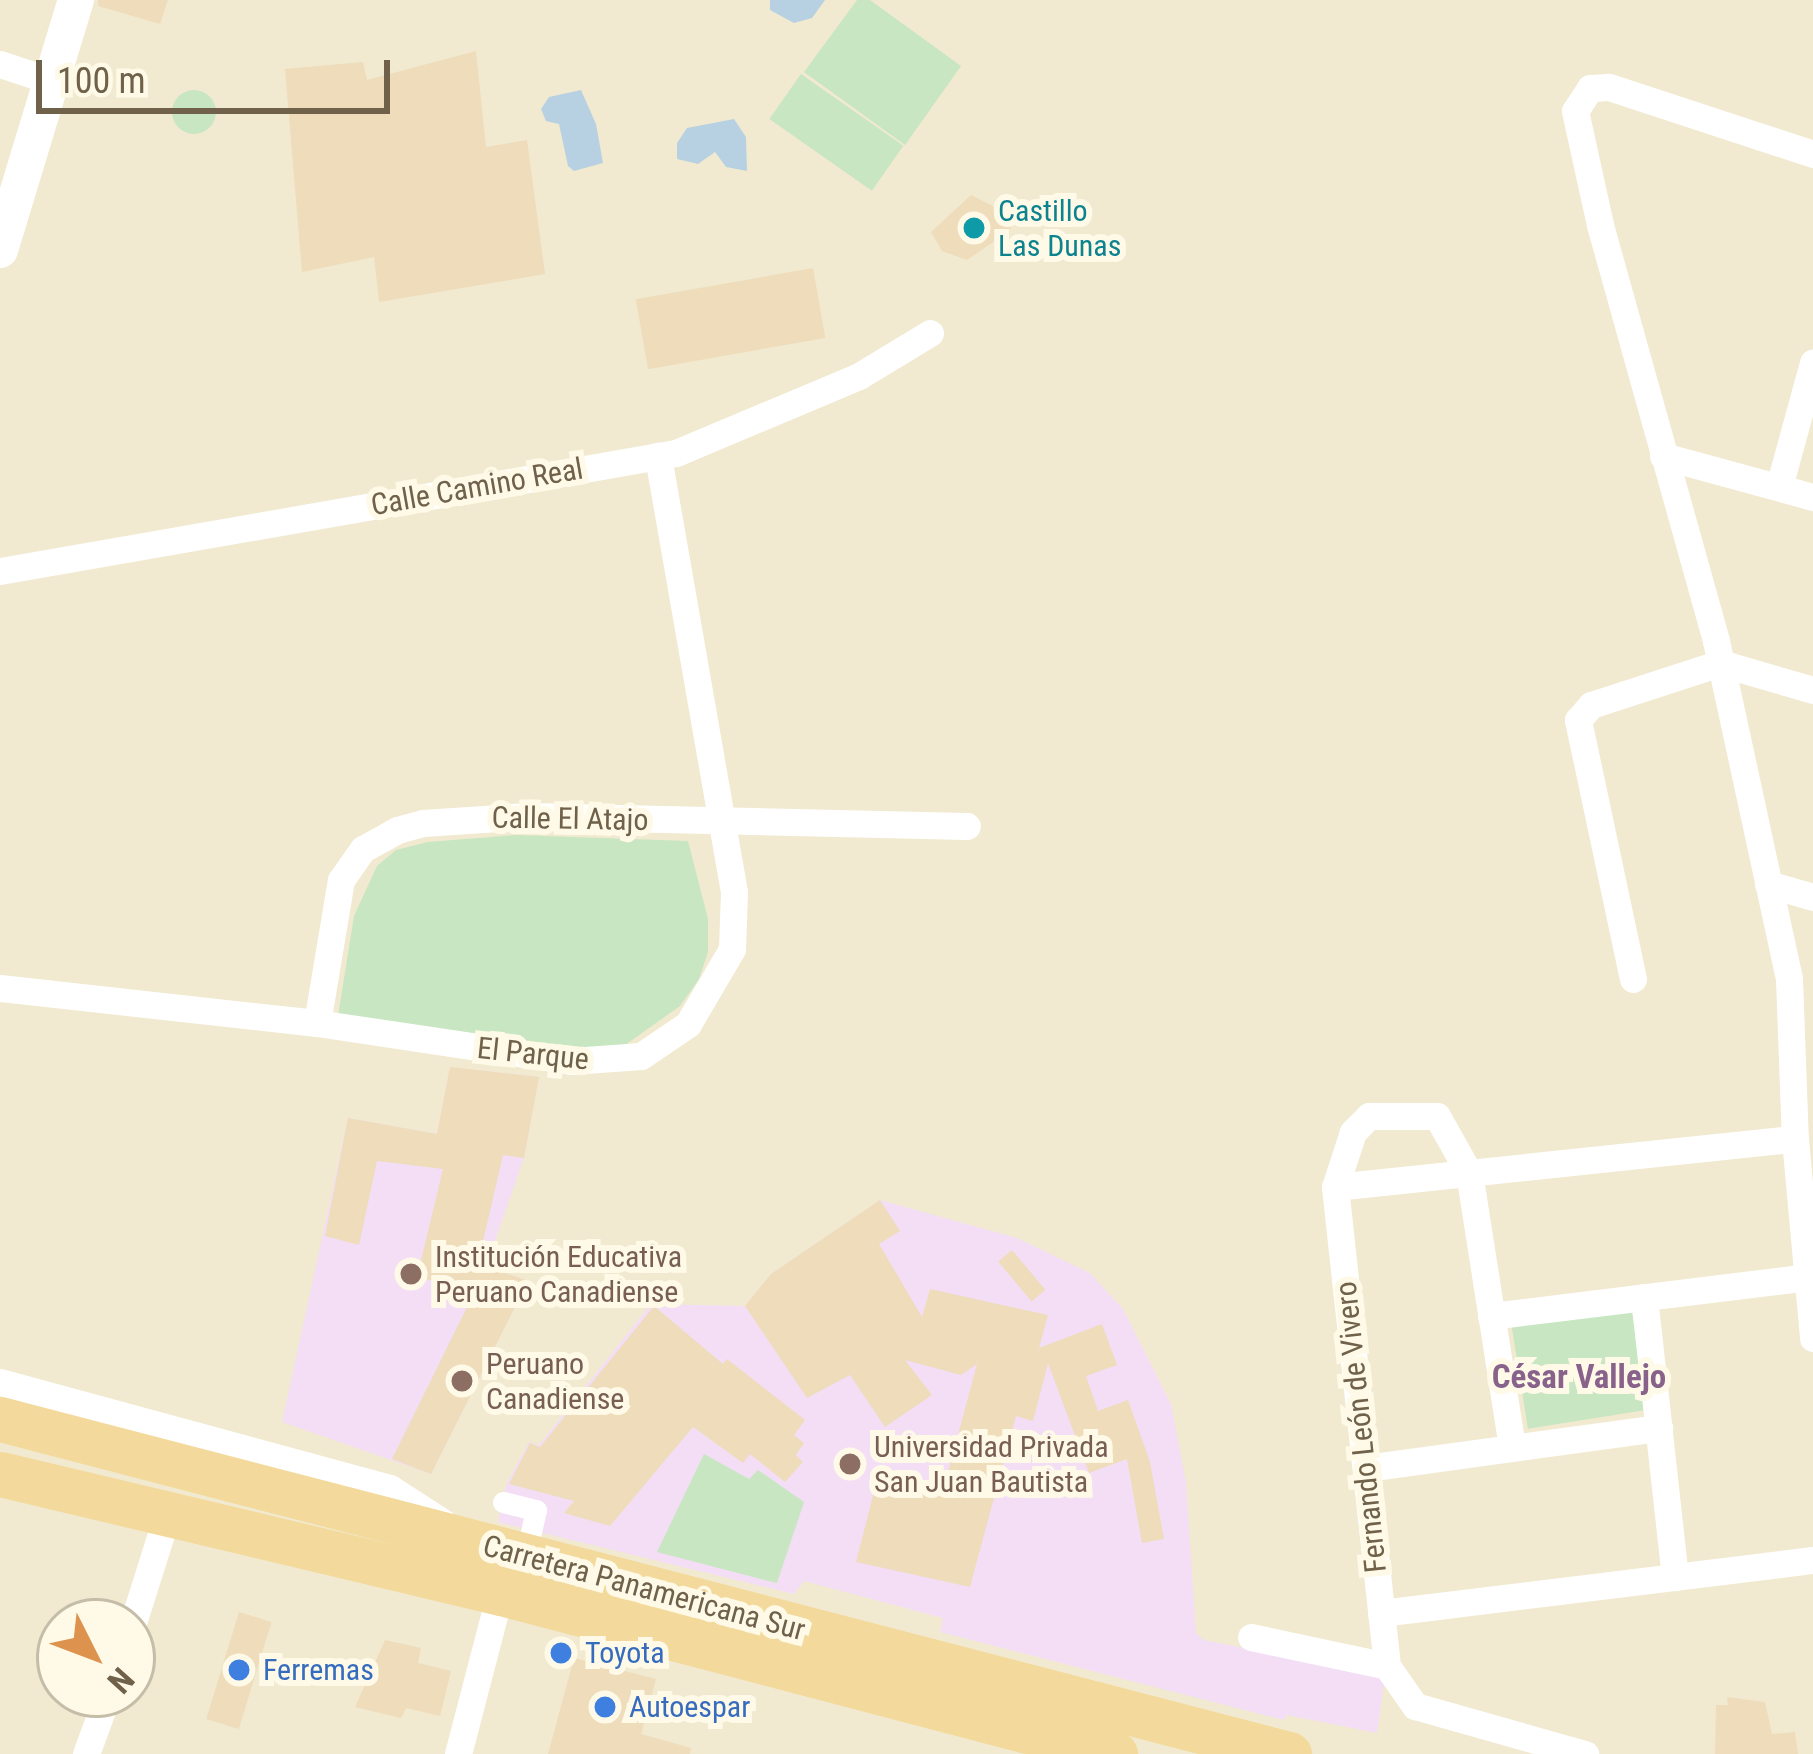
<!DOCTYPE html>
<meta charset="utf-8">
<style>
body{margin:0}
#map{position:relative;width:1813px;height:1754px;overflow:hidden;background:#faf7e1;font-family:"Roboto Condensed",sans-serif}
div>[style]{position:absolute}
.residential>*{inset:0;background:#f1ead0}
.education>*{inset:0;background:#f3def6}
.green>*{inset:0;background:#c7e6c1;transform-origin:0 0}
.round{border-radius:50%}
.water>*{inset:0;background:#b7d1e2}
.building>*{inset:0;background:#eedcbb;transform-origin:0 0}
.pedestrian>*{height:21px;margin:-10.5px;padding:0 10.5px;transform-origin:10.5px;border-radius:10.5px;background:#fff}
.minor>*{height:27px;margin:-13.5px;padding:0 13.5px;transform-origin:13.5px;border-radius:13.5px;background:#fff}
.tertiary>*{height:36px;margin:-18px;padding:0 18px;transform-origin:18px;border-radius:18px;background:#fff}
.trunk>*{height:45px;margin:-22.5px;padding:0 22.5px;transform-origin:22.5px;border-radius:22.5px;background:#f3da9c}
.dots>*{width:33px;height:33px;translate:-50% -50%;box-sizing:border-box;border:6px solid #fefae7;border-radius:50%}
span{translate:-50% -50%;white-space:nowrap;text-align:center;line-height:1.15;-webkit-text-stroke:12px #fefae7;paint-order:stroke}
.culture-label{font-size:30px;color:#0d838f}
.left{translate:0 -50%;text-align:left}
.street-label{font-size:30px;color:#6f614a}
.education-label{font-size:30px;color:#785e54}
.shop-label{font-size:30px;color:#366cbe}
.neighbourhood-label{font-size:33px;color:#89628c;font-weight:700}
.north{position:absolute;left:36px;top:1598px;width:120px;height:120px;box-sizing:border-box;background:#fefae7;border:3px solid #c5bda8;border-radius:50%;rotate:132deg;font-size:33px;font-weight:700;line-height:48px;text-align:center;color:#6f614a}
.north::after{content:'';display:block;margin:auto;width:42px;height:54px;background:#dd924e;clip-path:polygon(50% 0,100% 100%,50% 72%,0 100%)}
.scale{position:absolute;left:36px;top:60px;width:354px;height:54px;box-sizing:border-box;border:6px solid #6f614a;border-top:0;padding-left:15px;font-size:36px;line-height:42px;white-space:nowrap;color:#6f614a;-webkit-text-stroke:9px #fefae7;paint-order:stroke}
</style>
<div id="map">
<div class="residential">
<i style="clip-path:polygon(evenodd,0 0,1813px 0,1813px 1754px,0 1754px,0 0,60px 1622px,132px 1622px,132px 1694px,60px 1694px,60px 1622px)"></i>
</div>
<div class="education">
<i style="clip-path:polygon(450px 1067px,539px 1077px,524px 1158px,486px 1266px,528px 1281px,431px 1474px,282px 1422px,348px 1118px,437px 1134px)"></i>
<i style="clip-path:polygon(880px 1200px,1017px 1238px,1090px 1273px,1123px 1309px,1171px 1404px,1186px 1482px,1196px 1633px,1204px 1640px,1385px 1676px,1377px 1733px,1287px 1715px,1284px 1720px,940px 1632px,943px 1618px,804px 1581px,794px 1594px,498px 1522px,506px 1485px,529px 1442px,539px 1445px,651px 1304px,745px 1306px,771px 1274px)"></i>
</div>
<div class="green">
<i style="clip-path:polygon(857px 0,870px 0,961px 66px,905px 145px,804px 72px)"></i>
<i style="left:801px;top:74px;width:125px;height:55px;rotate:35deg"></i>
<i class="round" style="left:172px;top:90px;width:44px;height:44px"></i>
<i style="clip-path:polygon(516px 835px,688px 841px,708px 919px,708px 952px,699px 979px,680px 1006px,625px 1045px,600px 1050px,338px 1016px,354px 916px,377px 866px,396px 850px,428px 842px)"></i>
<i style="left:1631px;top:1306px;width:105px;height:121px;rotate:81deg"></i>
<i style="clip-path:polygon(704px 1454px,749px 1479px,758px 1470px,804px 1502px,777px 1583px,657px 1552px)"></i>
</div>
<div class="water">
<i style="clip-path:polygon(770px 0,825px 0,812px 18px,794px 23px,770px 10px)"></i>
<i style="clip-path:polygon(581px 90px,596px 124px,603px 163px,574px 171px,568px 166px,559px 124px,546px 121px,541px 109px,549px 97px)"></i>
<i style="clip-path:polygon(734px 119px,746px 137px,747px 171px,726px 167px,715px 152px,698px 164px,677px 159px,677px 143px,687px 128px)"></i>
</div>
<div class="building">
<i style="clip-path:polygon(98px 0,168px 0,160px 24px,98px 6px)"></i>
<i style="clip-path:polygon(476px 51px,486px 147px,527px 140px,545px 274px,379px 302px,374px 257px,302px 272px,285px 69px,363px 62px,367px 80px)"></i>
<i style="clip-path:polygon(971px 195px,1016px 218px,1009px 231px,967px 260px,942px 251px,931px 232px)"></i>
<i style="left:813px;top:268px;width:71px;height:180px;rotate:80deg"></i>
<i style="clip-path:polygon(450px 1067px,539px 1077px,524px 1158px,503px 1155px,478px 1263px,528px 1281px,431px 1474px,392px 1459px,475px 1291px,417px 1277px,443px 1169px,377px 1161px,359px 1245px,325px 1236px,348px 1118px,437px 1134px)"></i>
<i style="clip-path:polygon(880px 1200px,900px 1231px,879px 1244px,922px 1317px,930px 1289px,1048px 1315px,1039px 1348px,1102px 1324px,1117px 1365px,1086px 1376px,1098px 1411px,1128px 1400px,1150px 1462px,1164px 1539px,1142px 1543px,1127px 1459px,1089px 1473px,1048px 1363px,1033px 1421px,1016px 1416px,970px 1587px,856px 1562px,878px 1476px,943px 1491px,977px 1364px,961px 1375px,905px 1360px,932px 1395px,885px 1427px,850px 1375px,807px 1398px,745px 1306px,771px 1274px)"></i>
<i style="left:1012px;top:1250px;width:52px;height:18px;rotate:50deg"></i>
<i style="clip-path:polygon(654px 1306px,723px 1364px,727px 1359px,805px 1420px,794px 1435px,804px 1443px,796px 1455px,803px 1462px,785px 1482px,750px 1454px,743px 1463px,693px 1427px,610px 1526px,564px 1513px,574px 1501px,509px 1484px,530px 1443px,540px 1447px)"></i>
<i style="left:239px;top:1612px;width:34px;height:112px;rotate:17deg"></i>
<i style="clip-path:polygon(385px 1640px,421px 1648px,418px 1663px,451px 1671px,440px 1716px,406px 1708px,401px 1718px,355px 1707px)"></i>
<i style="clip-path:polygon(574px 1658px,656px 1679px,641px 1734px,691px 1748px,690px 1754px,548px 1754px)"></i>
<i style="clip-path:polygon(1727px 1697px,1765px 1702px,1772px 1734px,1795px 1732px,1798px 1754px,1715px 1754px,1716px 1705px,1728px 1705px)"></i>
</div>
<div class="pedestrian">
<i style="left:503px;top:1502px;width:34px;rotate:14deg"></i>
<i style="left:536px;top:1510px;width:49px;rotate:102.9deg"></i>
</div>
<div class="minor">
<i style="left:0;top:64px;width:54px;rotate:18.4deg"></i>
<i style="left:1813px;top:154px;width:215px;rotate:-161.8deg"></i>
<i style="left:1609px;top:87px;width:19px;rotate:177deg"></i>
<i style="left:1590px;top:88px;width:27px;rotate:123deg"></i>
<i style="left:1575px;top:111px;width:117px;rotate:77.6deg"></i>
<i style="left:1600px;top:225px;width:432px;rotate:74.4deg"></i>
<i style="left:1716px;top:641px;width:346px;rotate:77.8deg"></i>
<i style="left:1789px;top:979px;width:160px;rotate:87.9deg"></i>
<i style="left:1795px;top:1139px;width:200px;rotate:84.8deg"></i>
<i style="left:1663px;top:456px;width:156px;rotate:15.3deg"></i>
<i style="left:1779px;top:487px;width:129px;rotate:-74.7deg"></i>
<i style="left:0;top:571px;width:686px;rotate:-9.9deg"></i>
<i style="left:676px;top:453px;width:199px;rotate:-22.8deg"></i>
<i style="left:859px;top:376px;width:83px;rotate:-31.2deg"></i>
<i style="left:1768px;top:884px;width:47px;rotate:16.1deg"></i>
<i style="left:1633px;top:979px;width:265px;rotate:-102deg"></i>
<i style="left:1578px;top:720px;width:20px;rotate:-49deg"></i>
<i style="left:1591px;top:705px;width:136px;rotate:-18deg"></i>
<i style="left:1720px;top:663px;width:97px;rotate:16.2deg"></i>
<i style="left:0;top:988px;width:319px;rotate:6.3deg"></i>
<i style="left:317px;top:1023px;width:257px;rotate:8.5deg"></i>
<i style="left:571px;top:1061px;width:70px;rotate:-4.1deg"></i>
<i style="left:641px;top:1056px;width:57px;rotate:-34.2deg"></i>
<i style="left:688px;top:1024px;width:87px;rotate:-59.6deg"></i>
<i style="left:732px;top:949px;width:57px;rotate:-88deg"></i>
<i style="left:734px;top:892px;width:443px;rotate:-99.9deg"></i>
<i style="left:317px;top:1023px;width:145px;rotate:-80.5deg"></i>
<i style="left:341px;top:880px;width:38px;rotate:-55deg"></i>
<i style="left:363px;top:849px;width:39px;rotate:-29deg"></i>
<i style="left:397px;top:830px;width:27px;rotate:-15deg"></i>
<i style="left:423px;top:823px;width:105px;rotate:-3.8deg"></i>
<i style="left:528px;top:816px;width:439px;rotate:1.3deg"></i>
<i style="left:1335px;top:1187px;width:462px;rotate:-6deg"></i>
<i style="left:1644px;top:1297px;width:282px;rotate:83.7deg"></i>
<i style="left:1491px;top:1316px;width:318px;rotate:-7deg"></i>
<i style="left:0;top:1382px;width:404px;rotate:15.2deg"></i>
<i style="left:390px;top:1488px;width:64px;rotate:32.9deg"></i>
<i style="left:1512px;top:1447px;width:277px;rotate:-98.9deg"></i>
<i style="left:1469px;top:1173px;width:65px;rotate:-119.3deg"></i>
<i style="left:1437px;top:1116px;width:68px;rotate:180deg"></i>
<i style="left:1369px;top:1116px;width:23px;rotate:135deg"></i>
<i style="left:1353px;top:1132px;width:58px;rotate:108.1deg"></i>
<i style="left:1335px;top:1187px;width:482px;rotate:83.8deg"></i>
<i style="left:1387px;top:1666px;width:49px;rotate:55deg"></i>
<i style="left:1415px;top:1706px;width:177px;rotate:15.8deg"></i>
<i style="left:1366px;top:1468px;width:296px;rotate:-7.8deg"></i>
<i style="left:1381px;top:1613px;width:435px;rotate:-7deg"></i>
<i style="left:132px;top:1626px;width:116px;rotate:-72.5deg"></i>
<i style="left:1251px;top:1637px;width:139px;rotate:12deg"></i>
<i style="left:86px;top:1754px;width:64px;rotate:-69.9deg"></i>
<i style="left:458px;top:1754px;width:182px;rotate:-75.4deg"></i>
</div>
<div class="tertiary">
<i style="left:0;top:250px;width:261px;rotate:-73.1deg"></i>
</div>
<div class="trunk">
<i style="left:0;top:1419px;width:1332px;rotate:14.57deg"></i>
<i style="left:0;top:1474px;width:515px;rotate:13.36deg"></i>
<i style="left:501px;top:1593px;width:635px;rotate:14.69deg"></i>
</div>
<div class="dots">
<i style="left:974px;top:228px;background:#0f9aa8"></i>
<i style="left:411px;top:1274px;background:#8d6e63"></i>
<i style="left:462px;top:1381px;background:#8d6e63"></i>
<i style="left:850px;top:1464px;background:#8d6e63"></i>
<i style="left:561px;top:1653px;background:#3f7fe0"></i>
<i style="left:239px;top:1670px;background:#3f7fe0"></i>
<i style="left:605px;top:1707px;background:#3f7fe0"></i>
</div>
<div class="culture-label">
<span class="left" style="left:998px;top:228px">Castillo<br>Las Dunas</span>
</div>
<div class="street-label">
<span style="left:477px;top:487px;rotate:-10deg">Calle Camino Real</span>
<span style="left:570px;top:819px;rotate:1deg">Calle El Atajo</span>
<span style="left:533px;top:1054px;rotate:6deg">El Parque</span>
<span style="left:1361px;top:1427px;rotate:-96deg">Fernando León de Vivero</span>
<span style="left:644px;top:1588px;rotate:15deg">Carretera Panamericana Sur</span>
</div>
<div class="education-label">
<span class="left" style="left:435px;top:1274px">Institución Educativa<br>Peruano Canadiense</span>
<span class="left" style="left:486px;top:1381px">Peruano<br>Canadiense</span>
<span class="left" style="left:874px;top:1464px">Universidad Privada<br>San Juan Bautista</span>
</div>
<div class="shop-label">
<span class="left" style="left:585px;top:1653px">Toyota</span>
<span class="left" style="left:263px;top:1670px">Ferremas</span>
<span class="left" style="left:629px;top:1707px">Autoespar</span>
</div>
<div class="neighbourhood-label">
<span style="left:1579px;top:1377px">César Vallejo</span>
</div>
<div class="north">N</div>
<div class="scale">100 m</div>
</div>
